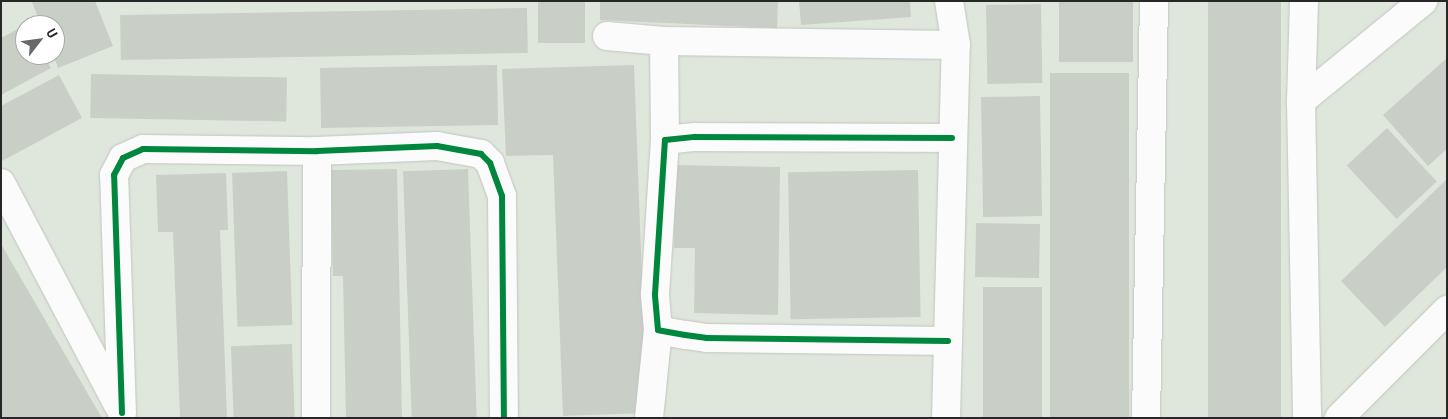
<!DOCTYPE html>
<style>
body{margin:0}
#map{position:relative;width:1448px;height:419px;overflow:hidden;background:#dfe7dc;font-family:"Archivo Narrow",sans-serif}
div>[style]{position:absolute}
.building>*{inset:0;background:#c9cfc7;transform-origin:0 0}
.roads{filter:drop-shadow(0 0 1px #c3c4c2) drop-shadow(0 0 1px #c3c4c2)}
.minor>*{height:28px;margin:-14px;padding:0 14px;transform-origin:14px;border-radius:14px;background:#fafbfa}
.cycleway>*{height:6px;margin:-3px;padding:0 3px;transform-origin:3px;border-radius:3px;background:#00873e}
span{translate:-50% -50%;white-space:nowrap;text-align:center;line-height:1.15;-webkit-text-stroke:4px #fff;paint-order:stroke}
.frame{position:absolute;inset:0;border:2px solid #272727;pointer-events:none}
.north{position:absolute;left:15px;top:15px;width:50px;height:50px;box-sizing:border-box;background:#fff;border:1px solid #a9a9a9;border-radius:50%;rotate:60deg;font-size:14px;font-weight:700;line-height:20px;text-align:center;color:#272727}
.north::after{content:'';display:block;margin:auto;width:18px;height:22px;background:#676a66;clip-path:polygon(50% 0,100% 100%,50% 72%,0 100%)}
</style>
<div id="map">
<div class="building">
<i style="clip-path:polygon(95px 1px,113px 46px,58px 68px,53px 55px,55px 25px,41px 25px,32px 2px)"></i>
<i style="left:538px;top:1px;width:47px;height:42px"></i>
<i style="clip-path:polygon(600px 1px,778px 1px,777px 28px,600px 20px)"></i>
<i style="clip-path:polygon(799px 1px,910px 1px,911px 17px,801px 25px)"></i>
<i style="left:1059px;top:1px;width:74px;height:61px"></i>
<i style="left:1208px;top:1px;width:73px;height:417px"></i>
<i style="left:1041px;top:4px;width:79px;height:55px;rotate:89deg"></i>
<i style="left:527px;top:8px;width:45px;height:407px;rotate:89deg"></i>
<i style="clip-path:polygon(25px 25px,25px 55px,44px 55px,51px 68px,1px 95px,1px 38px)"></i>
<i style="clip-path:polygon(1447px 58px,1447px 149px,1428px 166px,1383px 115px)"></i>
<i style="left:497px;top:65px;width:60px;height:177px;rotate:89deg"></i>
<i style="clip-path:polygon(634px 65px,647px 413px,563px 416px,553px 155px,506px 156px,502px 69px)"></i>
<i style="left:1050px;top:73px;width:79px;height:345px"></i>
<i style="left:91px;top:74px;width:196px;height:44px;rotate:1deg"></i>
<i style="clip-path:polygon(59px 75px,82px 118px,2px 161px,1px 106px)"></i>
<i style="left:1040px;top:96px;width:120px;height:59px;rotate:89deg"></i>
<i style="left:1387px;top:128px;width:73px;height:55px;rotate:47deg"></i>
<i style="clip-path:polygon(675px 165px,780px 167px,778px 315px,694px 313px,695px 248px,674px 248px)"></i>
<i style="clip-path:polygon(397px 169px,402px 417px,346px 418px,343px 276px,333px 276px,331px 170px)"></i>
<i style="left:468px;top:169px;width:249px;height:65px;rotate:88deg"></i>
<i style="left:918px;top:170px;width:147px;height:130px;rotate:89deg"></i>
<i style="left:287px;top:171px;width:154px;height:55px;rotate:88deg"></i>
<i style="clip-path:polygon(226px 173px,228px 230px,220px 230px,227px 418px,180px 418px,173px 232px,158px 232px,156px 175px)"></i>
<i style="clip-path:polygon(1447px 179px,1447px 267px,1385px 327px,1341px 281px)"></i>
<i style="left:976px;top:223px;width:64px;height:54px;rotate:1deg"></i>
<i style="clip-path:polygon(1px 244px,102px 418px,1px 418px)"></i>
<i style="left:983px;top:287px;width:59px;height:131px"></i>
<i style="left:292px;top:344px;width:74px;height:61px;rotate:88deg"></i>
</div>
<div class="roads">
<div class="minor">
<i style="left:1304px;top:1px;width:100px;rotate:91.7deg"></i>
<i style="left:1301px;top:101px;width:317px;rotate:88.9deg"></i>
<i style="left:607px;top:36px;width:57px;rotate:5deg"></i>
<i style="left:664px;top:41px;width:292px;rotate:0.8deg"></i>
<i style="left:664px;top:41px;width:99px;rotate:89.4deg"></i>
<i style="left:1301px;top:101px;width:158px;rotate:-39.3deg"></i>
<i style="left:1px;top:183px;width:251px;rotate:62.2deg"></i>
<i style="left:948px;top:341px;width:241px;rotate:-179.3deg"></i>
<i style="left:707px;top:338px;width:22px;rotate:-172deg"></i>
<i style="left:685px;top:335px;width:27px;rotate:-170deg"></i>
<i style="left:658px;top:330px;width:36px;rotate:-95deg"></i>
<i style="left:655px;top:294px;width:154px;rotate:-86.3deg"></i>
<i style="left:665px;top:140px;width:30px;rotate:-6deg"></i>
<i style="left:695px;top:137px;width:257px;rotate:0.2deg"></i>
<i style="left:122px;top:413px;width:238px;rotate:-91.9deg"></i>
<i style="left:114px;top:175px;width:19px;rotate:-62deg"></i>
<i style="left:123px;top:158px;width:22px;rotate:-24deg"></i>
<i style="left:143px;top:149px;width:174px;rotate:0.7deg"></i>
<i style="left:317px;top:151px;width:120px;rotate:-2.4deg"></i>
<i style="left:437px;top:146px;width:45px;rotate:10.3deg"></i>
<i style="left:481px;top:154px;width:13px;rotate:45deg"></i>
<i style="left:490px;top:163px;width:35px;rotate:70deg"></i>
<i style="left:502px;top:196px;width:222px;rotate:89.5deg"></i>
<i style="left:316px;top:418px;width:267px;rotate:-89.8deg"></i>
<i style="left:649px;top:418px;width:88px;rotate:-84.2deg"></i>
<i style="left:946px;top:418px;width:373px;rotate:-88.5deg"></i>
<i style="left:956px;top:45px;width:45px;rotate:-99deg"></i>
<i style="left:1146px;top:418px;width:417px;rotate:-88.9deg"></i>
<i style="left:1339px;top:418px;width:153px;rotate:-45deg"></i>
</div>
</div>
<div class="cycleway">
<i style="left:948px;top:341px;width:241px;rotate:-179.3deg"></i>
<i style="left:707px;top:338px;width:22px;rotate:-172deg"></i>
<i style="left:685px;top:335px;width:27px;rotate:-170deg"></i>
<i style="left:658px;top:330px;width:36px;rotate:-95deg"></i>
<i style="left:655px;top:294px;width:154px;rotate:-86.3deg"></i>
<i style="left:665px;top:140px;width:30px;rotate:-6deg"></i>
<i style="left:695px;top:137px;width:257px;rotate:0.2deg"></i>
<i style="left:122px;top:413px;width:238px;rotate:-91.9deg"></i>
<i style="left:114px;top:175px;width:19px;rotate:-62deg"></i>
<i style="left:123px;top:158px;width:22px;rotate:-24deg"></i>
<i style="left:143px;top:149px;width:174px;rotate:0.7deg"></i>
<i style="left:317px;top:151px;width:120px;rotate:-2.4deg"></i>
<i style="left:437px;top:146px;width:45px;rotate:10.3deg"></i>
<i style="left:481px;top:154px;width:13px;rotate:45deg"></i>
<i style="left:490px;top:163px;width:35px;rotate:70deg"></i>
<i style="left:502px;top:196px;width:222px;rotate:89.5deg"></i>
</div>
<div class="frame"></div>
<div class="north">U</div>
</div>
